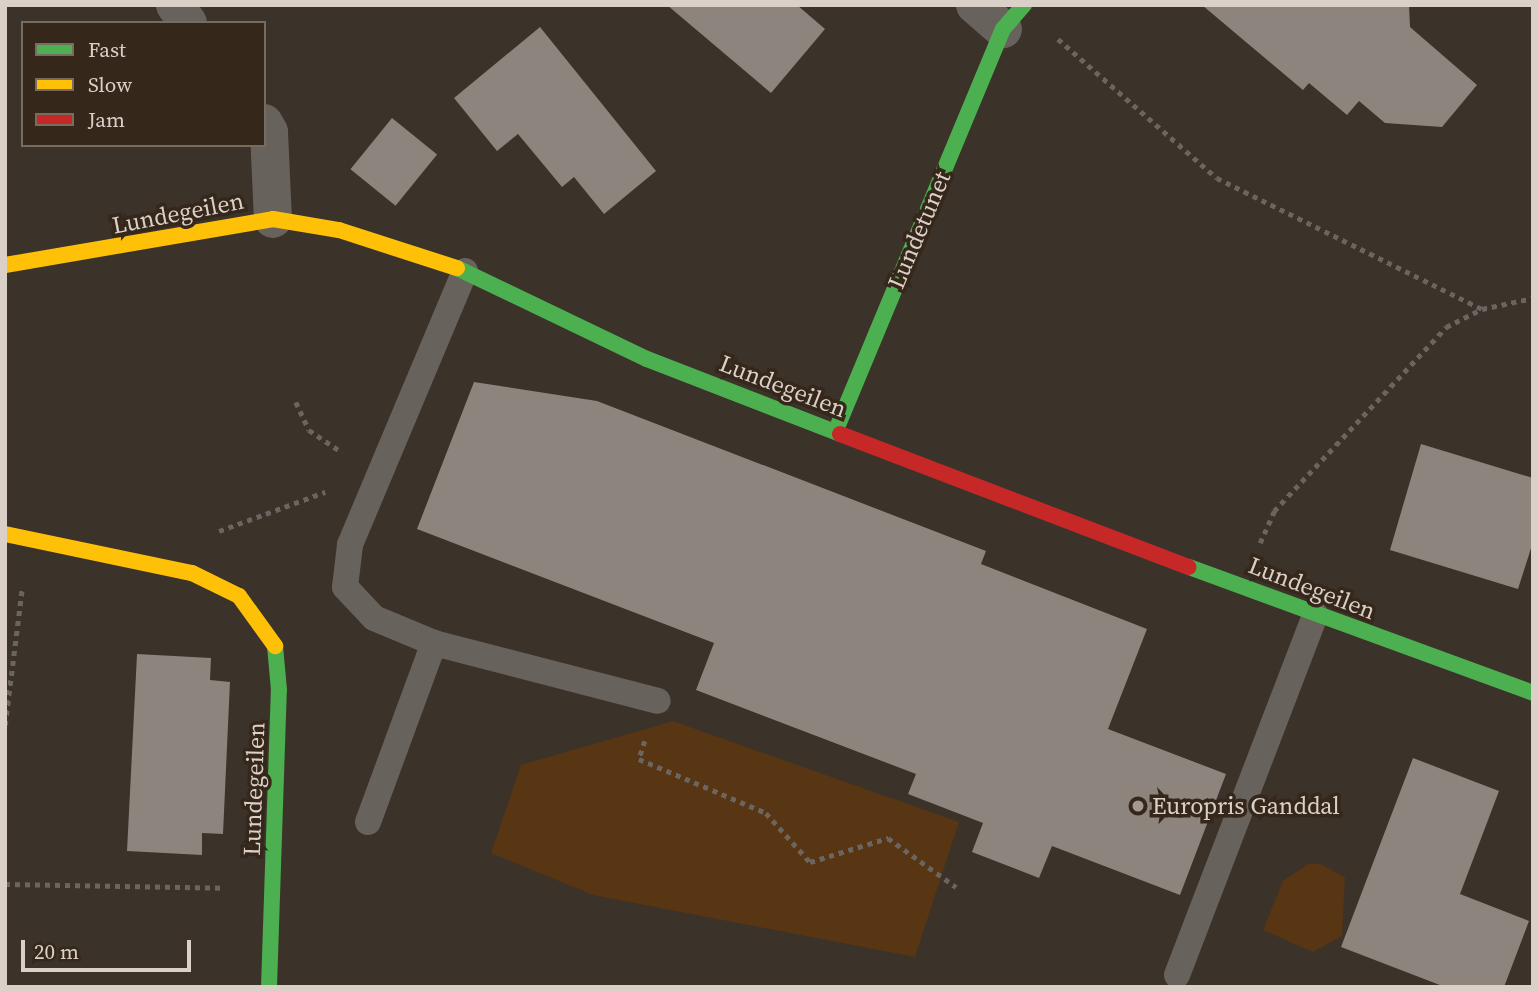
<!DOCTYPE html>
<style>
body{margin:0}
#map{position:relative;width:1538px;height:992px;overflow:hidden;background:#3b322a;font-family:"Source Serif 4",serif}
div>[style]{position:absolute}
.green>*{inset:0;background:#583513}
.building>*{inset:0;background:#8c847d;transform-origin:0 0}
.path>*{height:4.5px;margin-top:-2.25px;transform-origin:0;background:repeating-linear-gradient(90deg,#6b6460 0 5px,transparent 0 10px)}
.lane>*{height:26px;margin:-13px;padding:0 13px;transform-origin:13px;border-radius:13px;background:#68625c}
.street>*{height:38px;margin:-19px;padding:0 19px;transform-origin:19px;border-radius:19px;background:#68625c}
.fast>*{height:16px;margin:-8px;padding:0 8px;transform-origin:8px;border-radius:8px;background:#4caf50}
.slow>*{height:16px;margin:-8px;padding:0 8px;transform-origin:8px;border-radius:8px;background:#ffc107}
.jam>*{height:16px;margin:-8px;padding:0 8px;transform-origin:8px;border-radius:8px;background:#c62828}
.dots>*{width:19px;height:19px;translate:-50% -50%;box-sizing:border-box;border:4px solid #36271b;border-radius:50%}
span{translate:-50% -50%;white-space:nowrap;text-align:center;line-height:1.15;-webkit-text-stroke:7px #36271b;paint-order:stroke}
.street-label{font-size:24px;color:#dad0c8}
.poi-label{font-size:24px;color:#dad0c8}
.left{translate:0 -50%;text-align:left}
.frame{position:absolute;inset:0;border:7px solid #dad0c8;pointer-events:none}
.legend{position:absolute;left:21px;top:21px;width:245px;height:126px;box-sizing:border-box;background:#36271b;border:2px solid #786b60;margin:0;padding:9px 12px;list-style:none;font-size:21px;color:#dad0c8}
.legend li{display:flex;align-items:center;gap:14px;height:35px}
.legend b{width:35px;border:2px solid #786b60}
.scale{position:absolute;left:21px;top:940px;width:170px;height:32px;box-sizing:border-box;border:4px solid #dad0c8;border-top:0;padding-left:9px;font-size:21px;line-height:24px;white-space:nowrap;color:#dad0c8;-webkit-text-stroke:5px #36271b;paint-order:stroke}
</style>
<div id="map">
<div class="green">
<i style="clip-path:polygon(673px 721px,959px 822px,915px 957px,593px 895px,491px 853px,521px 765px)"></i>
<i style="clip-path:polygon(1308px 864px,1320px 864px,1345px 877px,1342px 936px,1313px 952px,1263px 930px,1283px 881px)"></i>
</div>
<div class="building">
<i style="clip-path:polygon(667px 5px,797px 5px,825px 29px,771px 93px)"></i>
<i style="clip-path:polygon(1202px 5px,1409px 5px,1410px 27px,1477px 85px,1442px 127px,1385px 123px,1359px 101px,1347px 115px,1309px 83px,1303px 90px)"></i>
<i style="clip-path:polygon(540px 27px,656px 171px,604px 214px,574px 177px,562px 187px,518px 134px,497px 151px,454px 98px)"></i>
<i style="left:392px;top:118px;width:58px;height:66px;rotate:39deg"></i>
<i style="clip-path:polygon(474px 382px,597px 401px,986px 551px,981px 564px,1147px 629px,1108px 729px,1226px 774px,1180px 895px,1052px 846px,1039px 878px,972px 852px,983px 823px,908px 794px,916px 774px,696px 690px,714px 643px,417px 529px)"></i>
<i style="clip-path:polygon(1421px 444px,1533px 478px,1533px 542px,1518px 589px,1390px 550px)"></i>
<i style="clip-path:polygon(137px 654px,211px 658px,210px 680px,230px 682px,223px 834px,202px 833px,202px 855px,127px 851px)"></i>
<i style="clip-path:polygon(1413px 758px,1499px 791px,1460px 894px,1529px 921px,1504px 987px,1445px 987px,1341px 947px)"></i>
</div>
<div class="path">
<i style="left:1058px;top:39px;width:211px;rotate:41.2deg"></i>
<i style="left:1217px;top:178px;width:296px;rotate:26.3deg"></i>
<i style="left:296px;top:402px;width:31px;rotate:65deg"></i>
<i style="left:309px;top:430px;width:40px;rotate:34deg"></i>
<i style="left:219px;top:531px;width:113px;rotate:-20.2deg"></i>
<i style="left:1260px;top:543px;width:35px;rotate:-66deg"></i>
<i style="left:1274px;top:511px;width:252px;rotate:-46.9deg"></i>
<i style="left:1446px;top:327px;width:40px;rotate:-26.6deg"></i>
<i style="left:1482px;top:309px;width:52px;rotate:-12.2deg"></i>
<i style="left:5px;top:725px;width:138px;rotate:-82.9deg"></i>
<i style="left:645px;top:741px;width:19px;rotate:108deg"></i>
<i style="left:639px;top:759px;width:138px;rotate:23deg"></i>
<i style="left:766px;top:813px;width:66px;rotate:48.1deg"></i>
<i style="left:810px;top:862px;width:82px;rotate:-17.1deg"></i>
<i style="left:888px;top:838px;width:84px;rotate:35.8deg"></i>
<i style="left:5px;top:884px;width:220px;rotate:1deg"></i>
</div>
<div class="lane">
<i style="left:465px;top:271px;width:297px;rotate:112.8deg"></i>
<i style="left:350px;top:545px;width:42px;rotate:96.8deg"></i>
<i style="left:345px;top:587px;width:42px;rotate:46.9deg"></i>
<i style="left:374px;top:618px;width:65px;rotate:22.6deg"></i>
<i style="left:434px;top:643px;width:231px;rotate:14.5deg"></i>
<i style="left:368px;top:822px;width:191px;rotate:-69.8deg"></i>
<i style="left:1177px;top:975px;width:386px;rotate:-69deg"></i>
</div>
<div class="street">
<i style="left:175px;top:5px;width:22px;rotate:54deg"></i>
<i style="left:975px;top:5px;width:37px;rotate:41deg"></i>
<i style="left:264px;top:123px;width:10px;rotate:61deg"></i>
<i style="left:269px;top:132px;width:87px;rotate:87.4deg"></i>
</div>
<div class="fast">
<i style="left:457px;top:268px;width:211px;rotate:25.6deg"></i>
<i style="left:647px;top:359px;width:207px;rotate:21.2deg"></i>
<i style="left:836px;top:430px;width:434px;rotate:-67.4deg"></i>
<i style="left:1003px;top:29px;width:32px;rotate:-49deg"></i>
<i style="left:1189px;top:567px;width:366px;rotate:20.1deg"></i>
<i style="left:269px;top:987px;width:297px;rotate:-88.1deg"></i>
<i style="left:279px;top:690px;width:44px;rotate:-95.2deg"></i>
</div>
<div class="slow">
<i style="left:5px;top:265px;width:272px;rotate:-9.7deg"></i>
<i style="left:273px;top:219px;width:67px;rotate:9.5deg"></i>
<i style="left:339px;top:230px;width:124px;rotate:17.9deg"></i>
<i style="left:5px;top:534px;width:191px;rotate:11.8deg"></i>
<i style="left:192px;top:573px;width:52px;rotate:26.1deg"></i>
<i style="left:239px;top:596px;width:62px;rotate:54.2deg"></i>
</div>
<div class="jam">
<i style="left:840px;top:434px;width:373px;rotate:20.9deg"></i>
</div>
<div class="dots">
<i style="left:1138px;top:806px;background:#a29991"></i>
</div>
<div class="street-label">
<span style="left:178px;top:213px;rotate:-11deg">Lundegeilen</span>
<span style="left:919px;top:230px;rotate:-67deg">Lundetunet</span>
<span style="left:783px;top:386px;rotate:21deg">Lundegeilen</span>
<span style="left:1312px;top:588px;rotate:21deg">Lundegeilen</span>
<span style="left:254px;top:789px;rotate:-88deg">Lundegeilen</span>
</div>
<div class="poi-label">
<span class="left" style="left:1152px;top:806px">Europris Ganddal</span>
</div>
<div class="frame"></div>
<ul class="legend">
<li><b style="height:9px;background:#4caf50"></b>Fast</li>
<li><b style="height:9px;background:#ffc107"></b>Slow</li>
<li><b style="height:9px;background:#c62828"></b>Jam</li>
</ul>
<div class="scale">20 m</div>
</div>
